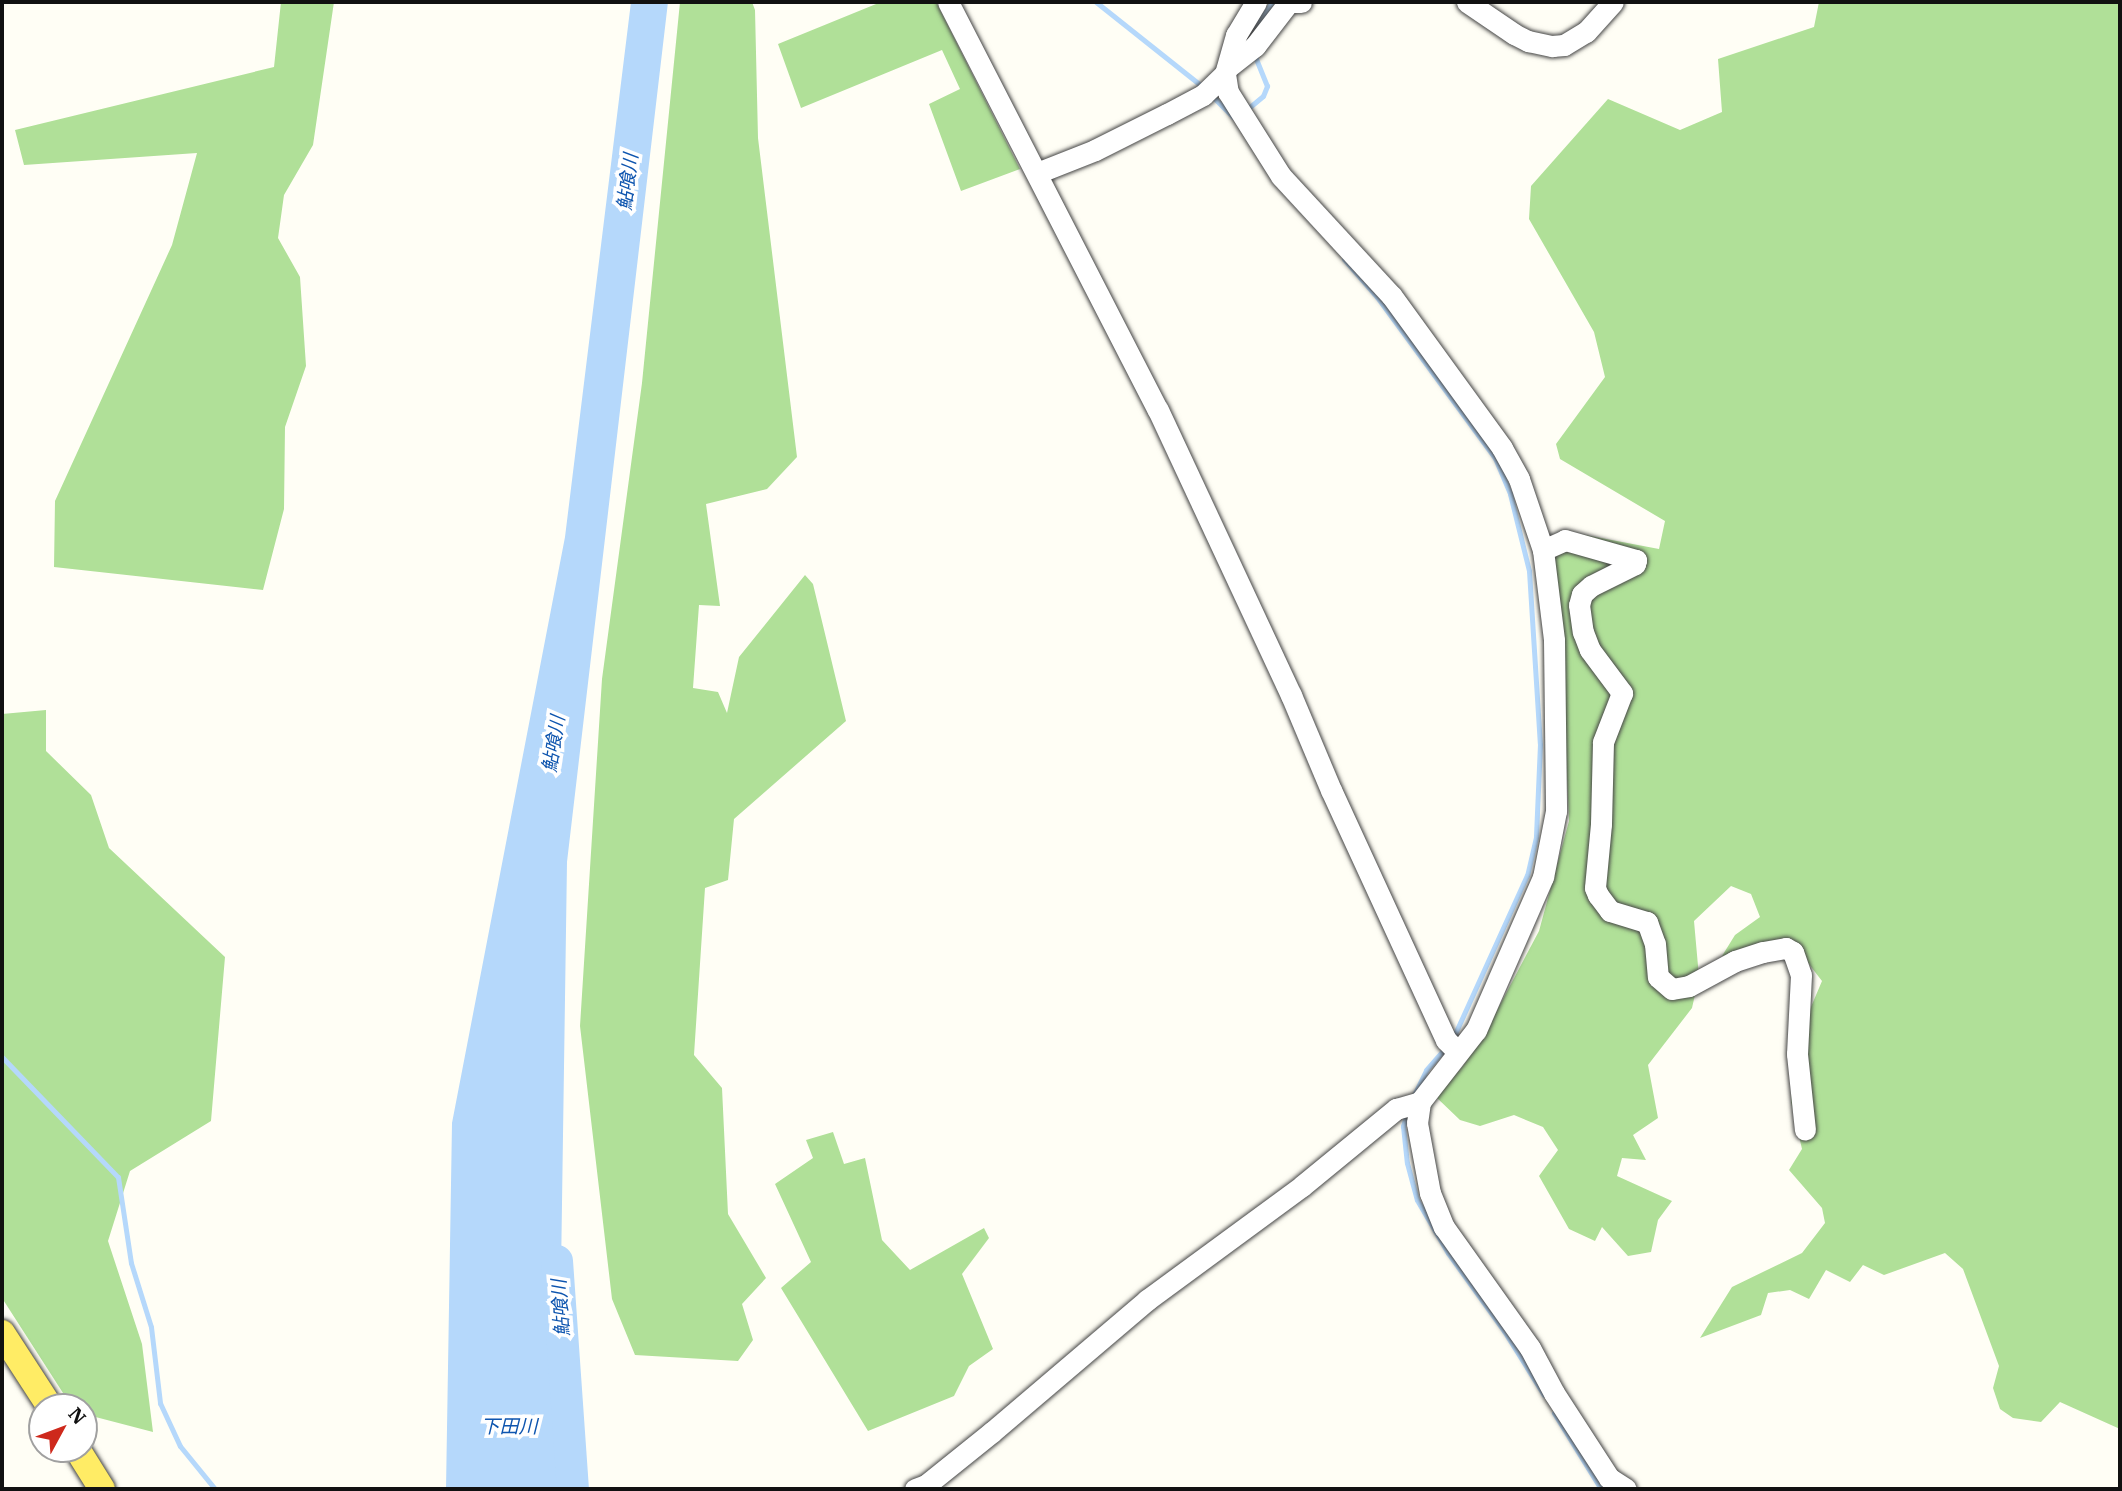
<!DOCTYPE html>
<meta charset="utf-8">
<style>
body{margin:0}
#map{position:relative;width:2122px;height:1491px;overflow:hidden;background:#fffef5;font-family:"IBM Plex Serif","Noto Sans JP",serif}
div>[style]{position:absolute}
.forest>*{inset:0;background:#b0e098}
.water>*{inset:0;background:#b5d8fb}
.stream>*{height:5px;margin:-2.5px;padding:0 2.5px;transform-origin:2.5px;border-radius:2.5px;background:#b5d8fb}
.river>*{height:32px;margin:-16px;padding:0 16px;transform-origin:16px;border-radius:16px;background:#b5d8fb}
.path>*{height:3.5px;margin-top:-1.75px;transform-origin:0;background:repeating-linear-gradient(90deg,#333 0 7px,transparent 0 10.5px)}
.roads{filter:drop-shadow(0 0 2px #444) drop-shadow(0 0 2px #444)}
.minor>*{height:21px;margin:-10.5px;padding:0 10.5px;transform-origin:10.5px;border-radius:10.5px;background:#fff}
.major>*{height:26px;margin:-13px;padding:0 13px;transform-origin:13px;border-radius:13px;background:#ffec65}
span{translate:-50% -50%;white-space:nowrap;text-align:center;line-height:1.15;-webkit-text-stroke:7px #fff;paint-order:stroke}
.water-label{font-size:19px;color:#0e55af;font-style:italic}
.frame{position:absolute;inset:0;border:4px solid #111;pointer-events:none}
.north{position:absolute;left:28px;top:1393px;width:70px;height:70px;box-sizing:border-box;background:#fff;border:2px solid #a0a0a0;border-radius:50%;rotate:49deg;font-size:19px;font-weight:700;line-height:28px;text-align:center;color:#111}
.north::after{content:'';display:block;margin:auto;width:24px;height:32px;background:#ce291c;clip-path:polygon(50% 0,100% 100%,50% 72%,0 100%)}
</style>
<div id="map">
<div class="forest">
<i style="clip-path:polygon(281px 2px,334px 2px,313px 145px,284px 195px,278px 238px,300px 277px,306px 366px,285px 427px,284px 509px,263px 590px,54px 567px,55px 501px,172px 245px,197px 153px,24px 165px,15px 130px,274px 67px)"></i>
<i style="clip-path:polygon(680px 2px,752px 2px,755px 10px,758px 138px,797px 457px,767px 489px,706px 504px,720px 606px,699px 605px,693px 688px,718px 692px,727px 713px,739px 657px,805px 575px,813px 584px,846px 721px,734px 819px,728px 880px,705px 888px,694px 1055px,722px 1088px,728px 1214px,766px 1278px,742px 1304px,753px 1340px,738px 1361px,635px 1355px,612px 1299px,580px 1026px,602px 679px,642px 383px)"></i>
<i style="clip-path:polygon(881px 2px,936px 2px,1020px 169px,961px 191px,929px 104px,960px 89px,942px 50px,801px 108px,778px 44px)"></i>
<i style="clip-path:polygon(1819px 2px,2120px 2px,2120px 1429px,2060px 1402px,2041px 1422px,2013px 1418px,2000px 1409px,1993px 1388px,1999px 1366px,1963px 1269px,1945px 1253px,1884px 1275px,1863px 1265px,1850px 1282px,1826px 1270px,1809px 1299px,1790px 1290px,1768px 1293px,1761px 1315px,1700px 1338px,1732px 1287px,1802px 1253px,1825px 1223px,1822px 1208px,1789px 1170px,1802px 1149px,1791px 1102px,1791px 1054px,1822px 981px,1791px 941px,1722px 956px,1735px 935px,1760px 917px,1751px 894px,1731px 886px,1694px 921px,1699px 977px,1692px 1008px,1648px 1065px,1658px 1118px,1633px 1135px,1646px 1160px,1622px 1158px,1617px 1176px,1672px 1201px,1658px 1220px,1651px 1252px,1628px 1256px,1602px 1227px,1595px 1241px,1569px 1229px,1539px 1176px,1558px 1150px,1543px 1127px,1514px 1115px,1480px 1126px,1460px 1120px,1436px 1097px,1463px 1066px,1484px 1035px,1539px 931px,1569px 821px,1563px 684px,1550px 554px,1580px 534px,1659px 549px,1665px 521px,1560px 459px,1556px 444px,1605px 377px,1594px 332px,1529px 219px,1531px 186px,1608px 99px,1680px 130px,1722px 112px,1718px 59px,1814px 27px)"></i>
<i style="clip-path:polygon(46px 710px,46px 751px,91px 795px,109px 848px,225px 957px,211px 1121px,130px 1171px,108px 1241px,142px 1344px,153px 1432px,84px 1414px,84px 1407px,72px 1407px,2px 1298px,2px 714px)"></i>
<i style="clip-path:polygon(833px 1132px,844px 1164px,865px 1158px,882px 1240px,910px 1270px,984px 1228px,989px 1238px,962px 1274px,993px 1349px,969px 1366px,954px 1396px,868px 1431px,781px 1288px,811px 1262px,775px 1184px,813px 1158px,806px 1140px)"></i>
</div>
<div class="water">
<i style="clip-path:polygon(631px 2px,668px 2px,567px 862px,560px 1341px,581px 1489px,446px 1489px,452px 1123px,565px 537px)"></i>
</div>
<div class="stream">
<i style="left:1096px;top:2px;width:137px;rotate:38.5deg"></i>
<i style="left:1250px;top:43px;width:6px;rotate:-108deg"></i>
<i style="left:1248px;top:37px;width:42px;rotate:-55.6deg"></i>
<i style="left:1210px;top:94px;width:33px;rotate:45deg"></i>
<i style="left:1245px;top:111px;width:23px;rotate:-40deg"></i>
<i style="left:1263px;top:96px;width:11px;rotate:-68deg"></i>
<i style="left:1267px;top:86px;width:37px;rotate:-112deg"></i>
<i style="left:1344px;top:259px;width:50px;rotate:49deg"></i>
<i style="left:1377px;top:297px;width:200px;rotate:53.8deg"></i>
<i style="left:1495px;top:458px;width:39px;rotate:67deg"></i>
<i style="left:1510px;top:494px;width:79px;rotate:76.1deg"></i>
<i style="left:1529px;top:571px;width:173px;rotate:86.4deg"></i>
<i style="left:1540px;top:744px;width:93px;rotate:92.5deg"></i>
<i style="left:1536px;top:837px;width:39px;rotate:103deg"></i>
<i style="left:1527px;top:875px;width:181px;rotate:114.4deg"></i>
<i style="left:2px;top:1057px;width:167px;rotate:46deg"></i>
<i style="left:118px;top:1177px;width:87px;rotate:81.4deg"></i>
<i style="left:131px;top:1263px;width:67px;rotate:72.6deg"></i>
<i style="left:151px;top:1327px;width:77px;rotate:83.2deg"></i>
<i style="left:160px;top:1403px;width:47px;rotate:65.1deg"></i>
<i style="left:180px;top:1446px;width:55px;rotate:50.9deg"></i>
<i style="left:1413px;top:1097px;width:30px;rotate:-64deg"></i>
<i style="left:1426px;top:1070px;width:30px;rotate:-49deg"></i>
<i style="left:1407px;top:1113px;width:14px;rotate:107deg"></i>
<i style="left:1403px;top:1126px;width:37px;rotate:84deg"></i>
<i style="left:1407px;top:1163px;width:38px;rotate:75deg"></i>
<i style="left:1417px;top:1200px;width:61px;rotate:59.7deg"></i>
<i style="left:1448px;top:1253px;width:96px;rotate:54.3deg"></i>
<i style="left:1504px;top:1331px;width:75px;rotate:58deg"></i>
<i style="left:1554px;top:1413px;width:89px;rotate:58.3deg"></i>
</div>
<div class="river">
<i style="left:557px;top:1261px;width:229px;rotate:86deg"></i>
</div>
<div class="path">
<i style="left:109px;top:2px;width:68px"></i>
</div>
<div class="roads">
<div class="minor">
<i style="left:948px;top:2px;width:459px;rotate:62.8deg"></i>
<i style="left:1158px;top:410px;width:315px;rotate:65deg"></i>
<i style="left:1291px;top:695px;width:103px;rotate:67.2deg"></i>
<i style="left:1331px;top:790px;width:275px;rotate:65.3deg"></i>
<i style="left:1446px;top:1040px;width:17px;rotate:45deg"></i>
<i style="left:1256px;top:2px;width:39px;rotate:121deg"></i>
<i style="left:1236px;top:35px;width:41px;rotate:105.8deg"></i>
<i style="left:1225px;top:74px;width:18px;rotate:81deg"></i>
<i style="left:1228px;top:92px;width:99px;rotate:57.8deg"></i>
<i style="left:1281px;top:176px;width:162px;rotate:47.3deg"></i>
<i style="left:1391px;top:295px;width:189px;rotate:54deg"></i>
<i style="left:1502px;top:448px;width:35px;rotate:61deg"></i>
<i style="left:1519px;top:479px;width:75px;rotate:71.3deg"></i>
<i style="left:1543px;top:550px;width:91px;rotate:83deg"></i>
<i style="left:1554px;top:640px;width:171px;rotate:89.3deg"></i>
<i style="left:1556px;top:811px;width:67px;rotate:101.1deg"></i>
<i style="left:1543px;top:877px;width:167px;rotate:113.6deg"></i>
<i style="left:1476px;top:1030px;width:91px;rotate:127.9deg"></i>
<i style="left:1420px;top:1102px;width:21px;rotate:98deg"></i>
<i style="left:1417px;top:1123px;width:71px;rotate:79.5deg"></i>
<i style="left:1430px;top:1193px;width:37px;rotate:68deg"></i>
<i style="left:1444px;top:1227px;width:148px;rotate:54.6deg"></i>
<i style="left:1530px;top:1348px;width:51px;rotate:61.9deg"></i>
<i style="left:1554px;top:1393px;width:101px;rotate:57.1deg"></i>
<i style="left:1609px;top:1478px;width:20px;rotate:33deg"></i>
<i style="left:1467px;top:2px;width:57px;rotate:34.2deg"></i>
<i style="left:1514px;top:34px;width:16px;rotate:27deg"></i>
<i style="left:1528px;top:41px;width:25px;rotate:12deg"></i>
<i style="left:1552px;top:46px;width:12px;rotate:-5deg"></i>
<i style="left:1564px;top:45px;width:26px;rotate:-31deg"></i>
<i style="left:1586px;top:32px;width:40px;rotate:-48deg"></i>
<i style="left:1227px;top:68px;width:36px;rotate:-38deg"></i>
<i style="left:1255px;top:46px;width:56px;rotate:-52.3deg"></i>
<i style="left:1289px;top:2px;width:12px"></i>
<i style="left:1037px;top:173px;width:62px;rotate:-21.6deg"></i>
<i style="left:1095px;top:150px;width:80px;rotate:-26.6deg"></i>
<i style="left:1167px;top:114px;width:41px;rotate:-27.8deg"></i>
<i style="left:1203px;top:95px;width:30px;rotate:-44deg"></i>
<i style="left:1543px;top:550px;width:24px;rotate:-24deg"></i>
<i style="left:1565px;top:540px;width:74px;rotate:15.7deg"></i>
<i style="left:1636px;top:560px;width:4px;rotate:104deg"></i>
<i style="left:1635px;top:564px;width:49px;rotate:153.4deg"></i>
<i style="left:1591px;top:586px;width:12px;rotate:138deg"></i>
<i style="left:1582px;top:594px;width:11px;rotate:105deg"></i>
<i style="left:1579px;top:605px;width:27px;rotate:82deg"></i>
<i style="left:1583px;top:632px;width:19px;rotate:69deg"></i>
<i style="left:1590px;top:650px;width:54px;rotate:53.3deg"></i>
<i style="left:1622px;top:693px;width:53px;rotate:111.2deg"></i>
<i style="left:1603px;top:742px;width:82px;rotate:91.4deg"></i>
<i style="left:1601px;top:824px;width:64px;rotate:95.4deg"></i>
<i style="left:1595px;top:888px;width:8px;rotate:67deg"></i>
<i style="left:1598px;top:895px;width:20px;rotate:53deg"></i>
<i style="left:1610px;top:911px;width:39px;rotate:17deg"></i>
<i style="left:1647px;top:922px;width:23px;rotate:70deg"></i>
<i style="left:1655px;top:944px;width:33px;rotate:85deg"></i>
<i style="left:1658px;top:977px;width:18px;rotate:41deg"></i>
<i style="left:1672px;top:989px;width:17px;rotate:-10deg"></i>
<i style="left:1689px;top:986px;width:52px;rotate:-28.5deg"></i>
<i style="left:1735px;top:961px;width:29px;rotate:-18deg"></i>
<i style="left:1763px;top:952px;width:23px;rotate:-10deg"></i>
<i style="left:1786px;top:948px;width:8px;rotate:30deg"></i>
<i style="left:1793px;top:952px;width:24px;rotate:71deg"></i>
<i style="left:1801px;top:975px;width:79px;rotate:92.9deg"></i>
<i style="left:1797px;top:1054px;width:76px;rotate:84deg"></i>
<i style="left:915px;top:1489px;width:12px;rotate:-20deg"></i>
<i style="left:926px;top:1485px;width:85px;rotate:-38.8deg"></i>
<i style="left:992px;top:1432px;width:204px;rotate:-40.4deg"></i>
<i style="left:1147px;top:1300px;width:192px;rotate:-36.3deg"></i>
<i style="left:1302px;top:1186px;width:122px;rotate:-39.3deg"></i>
<i style="left:1396px;top:1109px;width:25px;rotate:-16deg"></i>
</div>
<div class="major">
<i style="left:2px;top:1333px;width:88px;rotate:57deg"></i>
<i style="left:77px;top:1449px;width:47px;rotate:58deg"></i>
</div>
</div>
<div class="water-label">
<span style="left:628px;top:182px;rotate:-83deg">鮎喰川</span>
<span style="left:554px;top:744px;rotate:-81deg">鮎喰川</span>
<span style="left:561px;top:1308px;rotate:-94deg">鮎喰川</span>
<span style="left:509px;top:1427px">下田川</span>
</div>
<div class="frame"></div>
<div class="north">N</div>
</div>
